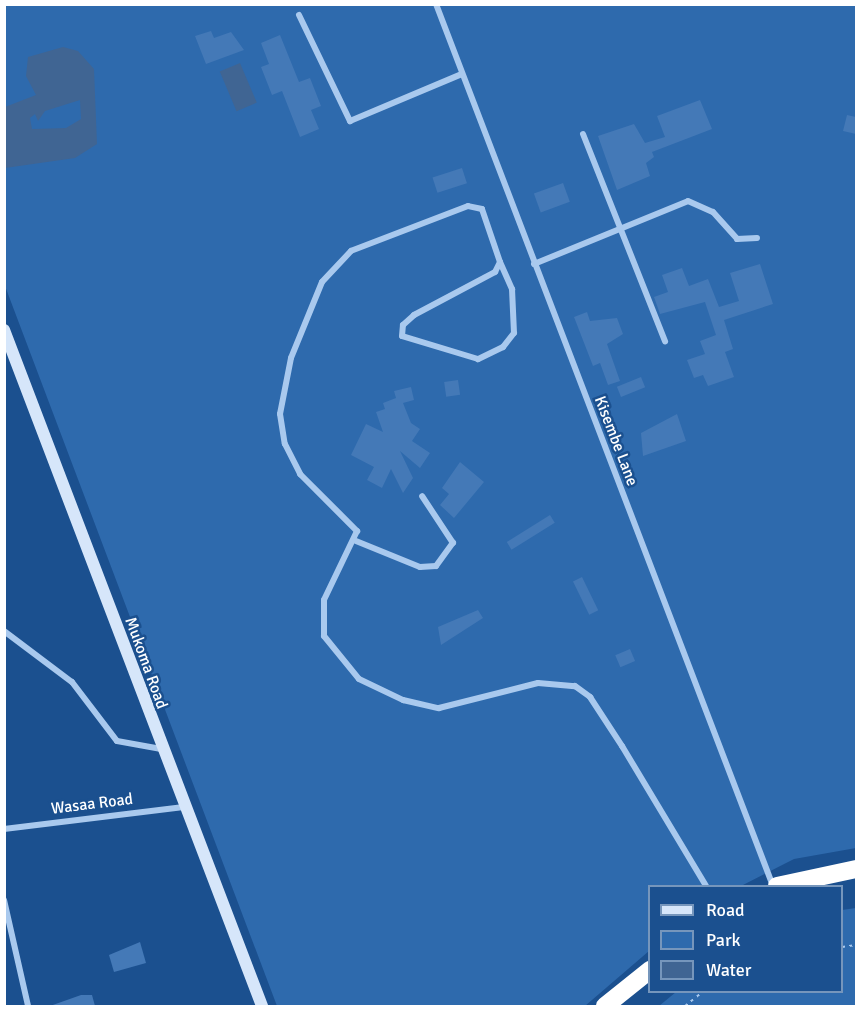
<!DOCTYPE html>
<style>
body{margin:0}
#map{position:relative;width:861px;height:1011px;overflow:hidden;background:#1b508f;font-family:Signika,sans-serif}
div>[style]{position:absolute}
.green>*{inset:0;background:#2e6aad}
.water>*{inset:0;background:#406593;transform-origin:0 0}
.building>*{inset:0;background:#4479b7;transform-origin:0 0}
.path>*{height:2px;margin-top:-1px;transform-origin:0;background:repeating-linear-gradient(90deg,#a9c9ee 0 3px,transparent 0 7.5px)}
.street>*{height:6px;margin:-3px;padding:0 3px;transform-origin:3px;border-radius:3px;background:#a9c9ee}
.secondary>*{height:12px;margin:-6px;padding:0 6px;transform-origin:6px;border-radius:6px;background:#d6e6fa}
.highway>*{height:18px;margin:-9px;padding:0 9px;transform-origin:9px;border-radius:9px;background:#fff}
span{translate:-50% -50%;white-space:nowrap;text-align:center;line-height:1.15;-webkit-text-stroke:5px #1b508f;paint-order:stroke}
.street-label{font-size:16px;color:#fff}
.frame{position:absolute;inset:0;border:6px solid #fff;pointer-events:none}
.legend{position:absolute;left:648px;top:885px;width:195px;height:108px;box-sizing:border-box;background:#1b508f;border:2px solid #7696bc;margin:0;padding:8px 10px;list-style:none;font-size:18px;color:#fff}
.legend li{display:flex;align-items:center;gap:12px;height:30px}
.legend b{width:30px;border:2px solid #7696bc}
</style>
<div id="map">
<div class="green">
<i style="clip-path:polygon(5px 5px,856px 5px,856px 848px,794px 859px,741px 886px,650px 886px,649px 951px,585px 1006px,277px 1006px,5px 286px)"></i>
<i style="clip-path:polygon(856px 908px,856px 1006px,659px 1006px,676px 992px,842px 992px,842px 910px)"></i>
</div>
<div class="water">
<i style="clip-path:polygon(evenodd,63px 47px,78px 51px,94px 69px,97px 144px,75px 158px,5px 168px,5px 107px,36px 95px,26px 76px,28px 57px,63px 47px,80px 100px,81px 119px,66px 128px,32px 129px,30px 118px,35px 114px,38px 121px,45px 111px,80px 100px)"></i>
<i style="left:240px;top:63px;width:43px;height:22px;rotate:67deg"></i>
</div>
<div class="building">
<i style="clip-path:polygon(211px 31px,214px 38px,231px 32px,244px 50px,206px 64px,195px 36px)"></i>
<i style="clip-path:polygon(280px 35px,299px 82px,310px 78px,321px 106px,311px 110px,319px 129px,300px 137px,282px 91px,272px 95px,261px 67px,269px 64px,261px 43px)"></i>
<i style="clip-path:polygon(700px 100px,712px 129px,652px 152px,654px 157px,646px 163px,650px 176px,617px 190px,598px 136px,634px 124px,645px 143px,665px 137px,657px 116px)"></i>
<i style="clip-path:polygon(847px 115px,856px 117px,856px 134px,843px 131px)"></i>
<i style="left:462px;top:168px;width:16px;height:31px;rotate:72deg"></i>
<i style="left:563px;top:183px;width:20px;height:31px;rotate:70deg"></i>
<i style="clip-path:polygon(760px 264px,773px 304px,724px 320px,733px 349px,725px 352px,734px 377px,708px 386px,703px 375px,694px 378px,687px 360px,705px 354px,700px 341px,716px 335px,705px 302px,660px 314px,654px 297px,668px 292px,662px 275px,682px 268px,689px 286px,708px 279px,719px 307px,739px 301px,730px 273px)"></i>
<i style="clip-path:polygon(587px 312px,590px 321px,617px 318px,623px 334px,607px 344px,620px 381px,608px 385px,600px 363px,593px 366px,574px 317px)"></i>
<i style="left:641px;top:377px;width:11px;height:26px;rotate:68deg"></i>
<i style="left:458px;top:380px;width:15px;height:14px;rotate:82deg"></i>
<i style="clip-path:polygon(411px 387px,414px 400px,403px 403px,411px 423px,420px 429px,412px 441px,430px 453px,420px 468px,400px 451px,413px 478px,403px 493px,391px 469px,382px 488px,367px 480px,374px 467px,351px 455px,366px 424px,383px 432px,376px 412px,385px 409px,383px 403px,396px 398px,394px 391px)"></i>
<i style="clip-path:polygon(677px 414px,686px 441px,643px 456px,641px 433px)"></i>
<i style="clip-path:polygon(460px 462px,484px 482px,454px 518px,440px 505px,449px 494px,442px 488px)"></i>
<i style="left:550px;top:515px;width:9px;height:51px;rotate:58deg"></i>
<i style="left:582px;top:577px;width:37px;height:10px;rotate:64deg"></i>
<i style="clip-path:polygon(478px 610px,483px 618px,441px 645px,438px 627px)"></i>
<i style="left:630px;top:649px;width:13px;height:16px;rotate:67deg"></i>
<i style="clip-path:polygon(140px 942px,146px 963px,114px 972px,109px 955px)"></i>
<i style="clip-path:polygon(81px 995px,92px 995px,95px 1006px,50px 1006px)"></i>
</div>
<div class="path">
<i style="left:842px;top:947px;width:14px;rotate:-8deg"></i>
<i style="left:685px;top:1006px;width:22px;rotate:-39deg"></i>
</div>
<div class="street">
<i style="left:436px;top:4px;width:944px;rotate:69.09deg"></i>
<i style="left:299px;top:15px;width:118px;rotate:64.3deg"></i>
<i style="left:350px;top:121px;width:121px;rotate:-22.8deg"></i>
<i style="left:583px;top:134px;width:223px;rotate:68.4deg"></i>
<i style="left:500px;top:262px;width:30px;rotate:66deg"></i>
<i style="left:512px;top:289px;width:44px;rotate:87.4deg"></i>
<i style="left:514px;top:333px;width:18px;rotate:128deg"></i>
<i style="left:503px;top:347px;width:28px;rotate:154deg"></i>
<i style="left:478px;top:359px;width:79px;rotate:-163.2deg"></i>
<i style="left:402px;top:336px;width:11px;rotate:-85deg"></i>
<i style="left:403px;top:325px;width:15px;rotate:-42deg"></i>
<i style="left:414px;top:315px;width:92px;rotate:-28deg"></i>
<i style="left:495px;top:272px;width:11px;rotate:-63deg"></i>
<i style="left:500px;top:262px;width:56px;rotate:-108.8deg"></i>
<i style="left:482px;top:209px;width:14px;rotate:-168deg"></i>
<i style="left:468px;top:206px;width:125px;rotate:159deg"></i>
<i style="left:351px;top:251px;width:42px;rotate:133.1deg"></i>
<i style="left:322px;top:282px;width:82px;rotate:112.2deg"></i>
<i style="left:291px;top:358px;width:57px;rotate:101.1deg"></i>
<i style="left:280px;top:414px;width:30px;rotate:81deg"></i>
<i style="left:285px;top:444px;width:34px;rotate:63deg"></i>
<i style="left:300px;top:474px;width:81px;rotate:45deg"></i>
<i style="left:357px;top:531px;width:76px;rotate:115.6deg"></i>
<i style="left:324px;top:600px;width:36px;rotate:90deg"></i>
<i style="left:324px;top:636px;width:55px;rotate:50.9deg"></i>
<i style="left:359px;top:679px;width:49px;rotate:25.5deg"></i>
<i style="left:403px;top:700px;width:37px;rotate:13deg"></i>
<i style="left:439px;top:708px;width:102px;rotate:-14.2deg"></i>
<i style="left:538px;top:683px;width:37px;rotate:5deg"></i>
<i style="left:575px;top:686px;width:19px;rotate:36deg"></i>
<i style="left:590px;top:697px;width:59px;rotate:56.9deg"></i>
<i style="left:622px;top:746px;width:163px;rotate:59deg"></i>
<i style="left:534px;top:264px;width:166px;rotate:-22.2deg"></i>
<i style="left:688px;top:201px;width:27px;rotate:24deg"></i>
<i style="left:713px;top:212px;width:36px;rotate:48deg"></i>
<i style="left:737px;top:239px;width:20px;rotate:-3deg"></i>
<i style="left:356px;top:541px;width:69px;rotate:22.1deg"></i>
<i style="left:420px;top:567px;width:16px;rotate:-4deg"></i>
<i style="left:436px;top:566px;width:29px;rotate:-54deg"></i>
<i style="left:453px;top:543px;width:56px;rotate:-123.4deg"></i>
<i style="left:4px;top:631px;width:85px;rotate:36.9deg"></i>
<i style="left:72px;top:682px;width:74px;rotate:52.7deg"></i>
<i style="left:117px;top:741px;width:45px;rotate:10.3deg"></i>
<i style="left:4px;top:829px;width:179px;rotate:-7deg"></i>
<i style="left:4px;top:900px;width:109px;rotate:77.2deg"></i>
</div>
<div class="secondary">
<i style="left:4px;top:330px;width:724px;rotate:69.11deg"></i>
</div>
<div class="highway">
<i style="left:777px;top:886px;width:81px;rotate:-12.1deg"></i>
<i style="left:605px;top:1006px;width:58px;rotate:-38.7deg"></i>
</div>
<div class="street-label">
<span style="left:616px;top:441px;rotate:69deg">Kisembe Lane</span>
<span style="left:146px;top:663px;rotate:70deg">Mukoma Road</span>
<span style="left:92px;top:804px;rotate:-7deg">Wasaa Road</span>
</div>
<div class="frame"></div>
<ul class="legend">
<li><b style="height:8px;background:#d6e6fa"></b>Road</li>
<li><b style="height:16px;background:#2e6aad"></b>Park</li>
<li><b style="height:16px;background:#406593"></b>Water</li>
</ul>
</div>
